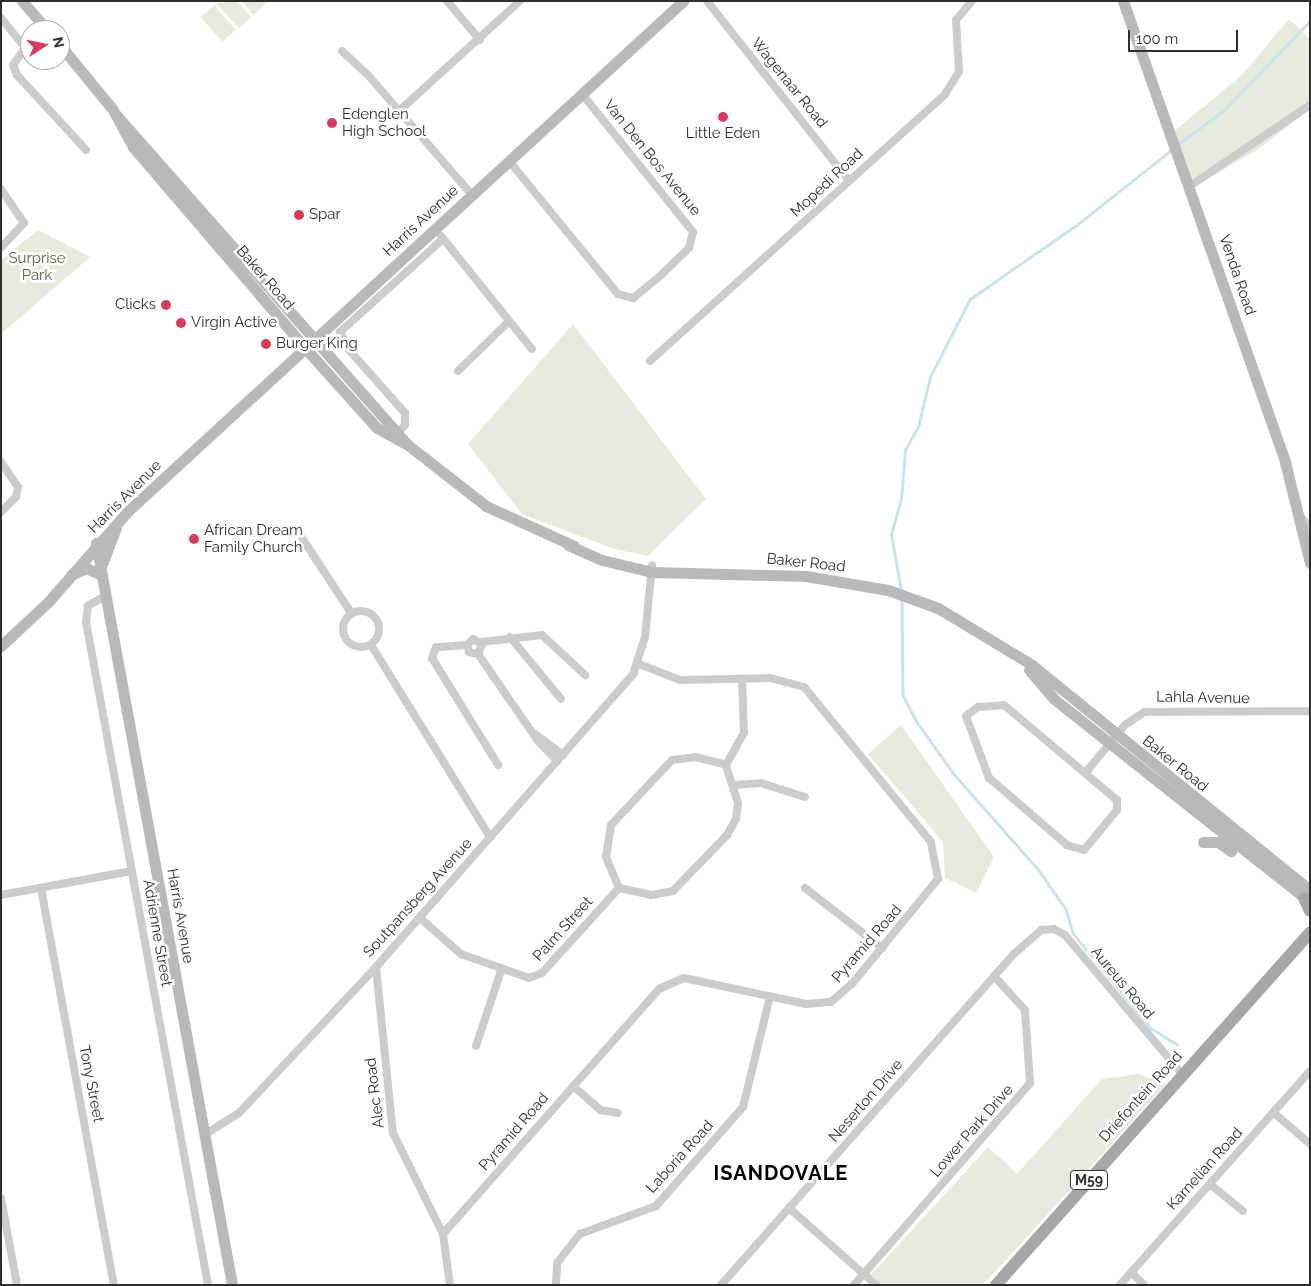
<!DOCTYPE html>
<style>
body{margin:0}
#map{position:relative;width:1311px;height:1286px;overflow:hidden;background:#fff;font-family:Raleway,sans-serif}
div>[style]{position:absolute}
.green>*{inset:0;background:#e7ebdd;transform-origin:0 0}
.stream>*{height:2.5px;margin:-1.25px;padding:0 1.25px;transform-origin:1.25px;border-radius:1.25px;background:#cae2ea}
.street>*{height:8px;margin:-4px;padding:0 4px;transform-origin:4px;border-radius:4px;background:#ccc}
.street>.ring{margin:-4px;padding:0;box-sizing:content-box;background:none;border:8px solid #ccc;border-radius:50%}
.secondary>*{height:11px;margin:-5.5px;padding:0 5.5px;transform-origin:5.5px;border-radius:5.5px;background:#b9b9b9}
.primary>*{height:12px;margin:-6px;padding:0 6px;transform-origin:6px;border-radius:6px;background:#a7a7a7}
.dots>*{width:14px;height:14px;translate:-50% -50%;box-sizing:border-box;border:2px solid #fff;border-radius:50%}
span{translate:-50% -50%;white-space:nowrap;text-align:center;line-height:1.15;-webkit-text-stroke:5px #fff;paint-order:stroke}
.shield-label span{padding:1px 4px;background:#fff;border:1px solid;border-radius:4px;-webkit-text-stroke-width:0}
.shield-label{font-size:14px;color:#2f2f2f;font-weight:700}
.street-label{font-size:15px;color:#2f2f2f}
.poi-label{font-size:15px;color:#2f2f2f}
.left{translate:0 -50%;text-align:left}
.right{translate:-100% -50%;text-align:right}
.park-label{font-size:15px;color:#57683e}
.district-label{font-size:20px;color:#000;font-weight:700;letter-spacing:1px}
.frame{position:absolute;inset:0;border:2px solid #2f2f2f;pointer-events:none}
.north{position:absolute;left:20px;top:20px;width:50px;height:50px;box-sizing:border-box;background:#fff;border:1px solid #acacac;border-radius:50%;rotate:79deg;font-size:14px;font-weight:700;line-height:20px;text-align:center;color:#2f2f2f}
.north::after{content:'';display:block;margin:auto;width:18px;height:22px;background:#dc3a5c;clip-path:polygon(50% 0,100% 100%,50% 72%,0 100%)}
.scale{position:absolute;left:1128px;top:30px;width:110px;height:22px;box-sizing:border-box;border:2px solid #2f2f2f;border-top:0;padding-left:6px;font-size:15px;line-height:18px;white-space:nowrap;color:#2f2f2f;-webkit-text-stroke:4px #fff;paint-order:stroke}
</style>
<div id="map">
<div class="green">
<i style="clip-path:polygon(237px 1px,251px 17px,239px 28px,216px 3px)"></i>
<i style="clip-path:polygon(242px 1px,264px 1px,266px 3px,254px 15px)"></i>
<i style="left:214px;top:5px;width:33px;height:18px;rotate:49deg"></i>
<i style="clip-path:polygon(1289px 19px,1310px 39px,1310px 109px,1257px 150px,1187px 191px,1168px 136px,1242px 75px)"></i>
<i style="clip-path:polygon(38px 230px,90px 257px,1px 334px,1px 260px)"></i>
<i style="clip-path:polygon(573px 324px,706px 499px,648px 556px,614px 549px,522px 514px,468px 444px)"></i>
<i style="clip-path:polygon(901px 725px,994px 857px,976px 893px,945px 878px,943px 842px,868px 754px)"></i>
<i style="clip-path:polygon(1138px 1074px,1166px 1084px,983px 1285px,881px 1285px,871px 1275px,988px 1147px,1017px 1174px,1102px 1079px)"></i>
</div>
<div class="stream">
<i style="left:1177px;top:145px;width:59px;rotate:-36.7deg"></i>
<i style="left:1224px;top:110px;width:124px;rotate:-46deg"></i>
<i style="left:901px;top:591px;width:58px;rotate:-100deg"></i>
<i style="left:891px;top:534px;width:36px;rotate:-74deg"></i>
<i style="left:901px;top:499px;width:49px;rotate:-85.3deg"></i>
<i style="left:905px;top:450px;width:26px;rotate:-61deg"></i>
<i style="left:918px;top:427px;width:51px;rotate:-76.5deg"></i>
<i style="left:930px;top:377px;width:88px;rotate:-62.9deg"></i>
<i style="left:970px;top:299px;width:131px;rotate:-34.8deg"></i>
<i style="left:1078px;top:224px;width:119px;rotate:-38.5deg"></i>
<i style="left:902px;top:599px;width:96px;rotate:89.4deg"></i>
<i style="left:903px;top:695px;width:30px;rotate:63deg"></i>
<i style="left:917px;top:722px;width:64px;rotate:54.6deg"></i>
<i style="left:954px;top:774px;width:127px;rotate:48.5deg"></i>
<i style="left:1038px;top:869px;width:49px;rotate:55deg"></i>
<i style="left:1066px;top:909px;width:25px;rotate:74deg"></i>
<i style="left:1073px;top:933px;width:123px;rotate:50.6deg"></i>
<i style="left:1151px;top:1028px;width:31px;rotate:32deg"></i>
</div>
<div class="street">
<i style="left:447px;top:1px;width:51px;rotate:49.8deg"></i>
<i style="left:707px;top:1px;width:229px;rotate:51.7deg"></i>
<i style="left:1px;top:18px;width:38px;rotate:51deg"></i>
<i style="left:25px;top:48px;width:21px;rotate:125deg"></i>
<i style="left:13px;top:65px;width:11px;rotate:68deg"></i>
<i style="left:17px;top:75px;width:102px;rotate:47.4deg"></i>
<i style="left:342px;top:51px;width:35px;rotate:43deg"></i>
<i style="left:368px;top:75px;width:159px;rotate:49.1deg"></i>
<i style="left:399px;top:111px;width:164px;rotate:-42.3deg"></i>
<i style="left:509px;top:161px;width:172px;rotate:50.7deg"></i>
<i style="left:618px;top:294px;width:16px;rotate:15deg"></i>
<i style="left:633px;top:298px;width:36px;rotate:-39deg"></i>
<i style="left:661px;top:275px;width:39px;rotate:-44deg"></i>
<i style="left:689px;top:248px;width:16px;rotate:-76deg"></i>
<i style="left:693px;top:232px;width:177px;rotate:-128.8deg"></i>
<i style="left:1190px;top:186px;width:145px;rotate:-34deg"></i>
<i style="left:1px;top:189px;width:41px;rotate:55.9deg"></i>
<i style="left:24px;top:223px;width:34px;rotate:133deg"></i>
<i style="left:441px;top:236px;width:145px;rotate:51.2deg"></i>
<i style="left:650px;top:361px;width:398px;rotate:-42.1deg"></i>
<i style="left:945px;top:94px;width:26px;rotate:-58deg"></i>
<i style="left:959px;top:72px;width:52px;rotate:-93.3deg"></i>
<i style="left:956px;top:20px;width:25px;rotate:-50deg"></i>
<i style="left:458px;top:371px;width:71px;rotate:-44.4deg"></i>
<i style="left:398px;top:432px;width:10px;rotate:-45deg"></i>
<i style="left:405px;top:425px;width:12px;rotate:-90deg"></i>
<i style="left:405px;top:413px;width:84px;rotate:-131.6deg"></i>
<i style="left:349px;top:350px;width:20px;rotate:-117deg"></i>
<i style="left:340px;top:332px;width:139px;rotate:-42.1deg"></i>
<i style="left:1px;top:462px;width:30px;rotate:56deg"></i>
<i style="left:18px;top:487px;width:10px;rotate:101deg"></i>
<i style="left:16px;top:497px;width:21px;rotate:135deg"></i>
<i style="left:1302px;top:518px;width:13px;rotate:51deg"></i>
<i style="left:302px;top:538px;width:91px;rotate:56.7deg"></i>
<i style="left:105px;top:596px;width:20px;rotate:150deg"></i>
<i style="left:88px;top:606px;width:16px;rotate:97deg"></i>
<i style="left:86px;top:622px;width:674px;rotate:79.57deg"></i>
<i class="ring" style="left:343px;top:611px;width:28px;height:28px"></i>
<i style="left:510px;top:637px;width:80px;rotate:50.6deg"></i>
<i style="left:481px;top:642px;width:61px;rotate:-6.5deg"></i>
<i style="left:542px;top:635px;width:59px;rotate:42.9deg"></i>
<i style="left:371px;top:645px;width:226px;rotate:58.2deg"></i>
<i style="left:467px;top:645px;width:31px;rotate:176deg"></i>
<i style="left:436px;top:647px;width:12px;rotate:110deg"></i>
<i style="left:432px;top:658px;width:126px;rotate:58.3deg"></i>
<i style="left:478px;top:654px;width:11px;rotate:-68deg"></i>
<i style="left:482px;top:644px;width:10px;rotate:-151deg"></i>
<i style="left:473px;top:639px;width:8px;rotate:135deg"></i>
<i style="left:467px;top:645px;width:7px;rotate:74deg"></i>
<i style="left:469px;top:652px;width:9px;rotate:13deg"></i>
<i style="left:478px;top:654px;width:106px;rotate:55.4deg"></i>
<i style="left:538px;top:741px;width:28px;rotate:46deg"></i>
<i style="left:1004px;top:705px;width:148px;rotate:40.1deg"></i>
<i style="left:1117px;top:800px;width:10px;rotate:90deg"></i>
<i style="left:1117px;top:810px;width:52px;rotate:129.5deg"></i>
<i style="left:1084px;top:850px;width:18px;rotate:-164deg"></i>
<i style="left:1067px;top:845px;width:103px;rotate:-139.3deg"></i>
<i style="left:989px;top:778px;width:66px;rotate:-110.4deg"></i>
<i style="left:966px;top:716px;width:15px;rotate:-37deg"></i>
<i style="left:978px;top:707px;width:26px;rotate:-4deg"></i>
<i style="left:535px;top:734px;width:35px;rotate:37deg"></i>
<i style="left:726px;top:765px;width:37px;rotate:-61deg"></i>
<i style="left:744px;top:733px;width:54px;rotate:-92.1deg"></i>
<i style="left:1086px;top:772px;width:61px;rotate:-50.3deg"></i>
<i style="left:1125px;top:725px;width:23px;rotate:-34deg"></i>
<i style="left:1144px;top:712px;width:166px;rotate:-0.3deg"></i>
<i style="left:734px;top:785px;width:27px;rotate:-4deg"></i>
<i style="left:761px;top:783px;width:46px;rotate:17.7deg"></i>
<i style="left:41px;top:888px;width:404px;rotate:79.6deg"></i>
<i style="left:619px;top:888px;width:34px;rotate:-113deg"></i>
<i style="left:606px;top:857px;width:32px;rotate:-81deg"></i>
<i style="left:611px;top:825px;width:89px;rotate:-46.8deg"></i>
<i style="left:672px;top:760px;width:23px;rotate:-7deg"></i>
<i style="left:695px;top:757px;width:32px;rotate:14deg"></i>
<i style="left:619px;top:888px;width:33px;rotate:12deg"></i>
<i style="left:651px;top:895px;width:22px;rotate:-10deg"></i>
<i style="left:673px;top:891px;width:78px;rotate:-46deg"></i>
<i style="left:727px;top:835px;width:18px;rotate:-61deg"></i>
<i style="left:736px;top:819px;width:16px;rotate:-83deg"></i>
<i style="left:738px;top:803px;width:40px;rotate:-108deg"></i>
<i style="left:805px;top:888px;width:98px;rotate:37.9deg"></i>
<i style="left:1px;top:895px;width:133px;rotate:-10.4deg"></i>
<i style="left:420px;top:918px;width:55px;rotate:41.3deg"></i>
<i style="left:461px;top:954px;width:72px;rotate:19.4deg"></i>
<i style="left:529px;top:978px;width:14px;rotate:-21deg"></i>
<i style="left:542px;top:973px;width:115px;rotate:-47.8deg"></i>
<i style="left:376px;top:967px;width:167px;rotate:84.2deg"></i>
<i style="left:393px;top:1133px;width:113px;rotate:63.7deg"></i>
<i style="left:476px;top:1046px;width:79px;rotate:-71.6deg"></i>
<i style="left:573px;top:1086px;width:37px;rotate:41deg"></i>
<i style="left:601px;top:1110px;width:17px;rotate:10deg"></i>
<i style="left:1274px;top:1113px;width:48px;rotate:40.7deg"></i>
<i style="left:204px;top:1135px;width:41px;rotate:-32.2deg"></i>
<i style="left:239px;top:1113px;width:200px;rotate:-46.8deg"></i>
<i style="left:376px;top:967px;width:390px;rotate:-48.7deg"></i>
<i style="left:633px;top:674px;width:39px;rotate:-72deg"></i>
<i style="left:645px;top:637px;width:72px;rotate:-84.4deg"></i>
<i style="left:1211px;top:1185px;width:41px;rotate:39.1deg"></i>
<i style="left:1px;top:1198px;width:88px;rotate:79.6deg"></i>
<i style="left:789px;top:1208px;width:116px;rotate:41.5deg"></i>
<i style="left:1131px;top:1272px;width:18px;rotate:45deg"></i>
<i style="left:450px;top:1285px;width:51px;rotate:-97.8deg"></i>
<i style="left:443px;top:1234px;width:327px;rotate:-48.6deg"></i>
<i style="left:659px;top:989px;width:27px;rotate:-24deg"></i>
<i style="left:684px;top:978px;width:125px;rotate:12deg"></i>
<i style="left:806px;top:1004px;width:25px;rotate:-5deg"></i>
<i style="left:831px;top:1002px;width:28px;rotate:-41deg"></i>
<i style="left:852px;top:984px;width:136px;rotate:-50.7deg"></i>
<i style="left:938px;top:879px;width:38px;rotate:-101deg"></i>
<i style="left:931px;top:842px;width:200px;rotate:-129.3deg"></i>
<i style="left:804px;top:687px;width:35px;rotate:-165deg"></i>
<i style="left:770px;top:678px;width:90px;rotate:178.7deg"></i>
<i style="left:680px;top:680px;width:44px;rotate:-158.7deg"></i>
<i style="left:556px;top:1285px;width:22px;rotate:-87deg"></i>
<i style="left:557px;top:1263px;width:37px;rotate:-52deg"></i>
<i style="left:580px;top:1234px;width:81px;rotate:-20.2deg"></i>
<i style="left:656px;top:1206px;width:132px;rotate:-48.7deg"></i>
<i style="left:743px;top:1107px;width:114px;rotate:-76.3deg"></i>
<i style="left:721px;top:1285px;width:443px;rotate:-48.5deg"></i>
<i style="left:1015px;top:953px;width:35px;rotate:-41deg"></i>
<i style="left:1041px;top:930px;width:13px;rotate:-4deg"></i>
<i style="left:1054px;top:929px;width:13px;rotate:29deg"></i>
<i style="left:1065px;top:935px;width:183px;rotate:49.9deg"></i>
<i style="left:854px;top:1285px;width:268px;rotate:-48.9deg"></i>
<i style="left:1030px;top:1083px;width:73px;rotate:-93.9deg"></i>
<i style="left:1025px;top:1010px;width:46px;rotate:-132.4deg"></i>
<i style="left:1120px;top:1285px;width:286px;rotate:-48.4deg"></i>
</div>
<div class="secondary">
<i style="left:22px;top:1px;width:38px;rotate:49deg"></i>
<i style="left:1123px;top:1px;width:489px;rotate:70.6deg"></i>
<i style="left:1285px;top:462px;width:104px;rotate:76.1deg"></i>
<i style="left:60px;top:45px;width:84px;rotate:50.8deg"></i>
<i style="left:113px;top:110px;width:42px;rotate:61.6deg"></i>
<i style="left:133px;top:147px;width:266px;rotate:49.4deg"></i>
<i style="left:306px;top:349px;width:106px;rotate:48.1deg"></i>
<i style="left:377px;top:428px;width:31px;rotate:29deg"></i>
<i style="left:116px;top:115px;width:441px;rotate:48.5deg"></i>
<i style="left:408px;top:445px;width:99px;rotate:38deg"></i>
<i style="left:486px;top:506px;width:97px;rotate:24.4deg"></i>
<i style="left:96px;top:543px;width:754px;rotate:79.61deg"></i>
<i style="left:568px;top:545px;width:37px;rotate:24deg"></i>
<i style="left:602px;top:560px;width:51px;rotate:13.5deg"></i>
<i style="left:652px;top:572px;width:154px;rotate:1.5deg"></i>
<i style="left:806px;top:576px;width:83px;rotate:9.7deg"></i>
<i style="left:888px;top:590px;width:53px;rotate:19.8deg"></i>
<i style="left:938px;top:608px;width:110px;rotate:31.2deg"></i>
<i style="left:1032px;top:665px;width:358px;rotate:39deg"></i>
<i style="left:102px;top:564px;width:39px;rotate:-69deg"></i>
<i style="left:71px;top:575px;width:17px;rotate:-25deg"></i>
<i style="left:86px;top:568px;width:17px;rotate:24deg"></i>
<i style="left:1px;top:646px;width:64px;rotate:-43.1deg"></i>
<i style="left:48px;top:602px;width:121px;rotate:-48.7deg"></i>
<i style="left:128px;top:511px;width:754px;rotate:-42.58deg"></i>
<i style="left:1029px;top:670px;width:38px;rotate:49deg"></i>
<i style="left:1054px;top:699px;width:327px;rotate:38.4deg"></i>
<i style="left:1203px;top:842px;width:15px"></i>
<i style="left:1218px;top:842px;width:16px;rotate:35deg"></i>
</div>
<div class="primary">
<i style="left:1304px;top:898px;width:14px;rotate:65deg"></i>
<i style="left:996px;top:1285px;width:472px;rotate:-48.3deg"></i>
</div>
<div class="dots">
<i style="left:723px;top:117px;background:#dc3a5c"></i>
<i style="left:332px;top:123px;background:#dc3a5c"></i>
<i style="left:299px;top:215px;background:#dc3a5c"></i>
<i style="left:166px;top:305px;background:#dc3a5c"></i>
<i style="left:181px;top:323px;background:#dc3a5c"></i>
<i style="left:266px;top:344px;background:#dc3a5c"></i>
<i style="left:194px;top:539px;background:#dc3a5c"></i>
</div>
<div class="shield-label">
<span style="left:1089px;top:1180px">M59</span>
</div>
<div class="street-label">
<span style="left:789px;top:83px;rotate:51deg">Wagenaar Road</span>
<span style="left:652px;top:158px;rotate:51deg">Van Den Bos Avenue</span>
<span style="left:827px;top:183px;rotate:-43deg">Mopedi Road</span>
<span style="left:421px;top:221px;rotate:-43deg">Harris Avenue</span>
<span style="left:1237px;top:275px;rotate:71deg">Venda Road</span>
<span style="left:265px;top:278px;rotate:49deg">Baker Road</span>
<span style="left:125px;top:497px;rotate:-45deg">Harris Avenue</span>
<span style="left:806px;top:563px;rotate:6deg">Baker Road</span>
<span style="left:1203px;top:698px;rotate:1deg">Lahla Avenue</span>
<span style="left:1175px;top:764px;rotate:39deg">Baker Road</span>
<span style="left:418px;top:898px;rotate:-48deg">Soutpansberg Avenue</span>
<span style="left:180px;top:916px;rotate:80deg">Harris Avenue</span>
<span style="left:563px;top:929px;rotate:-48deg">Palm Street</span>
<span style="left:157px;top:933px;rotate:80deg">Adrienne Street</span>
<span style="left:867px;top:944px;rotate:-49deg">Pyramid Road</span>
<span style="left:1122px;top:983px;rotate:50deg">Aureus Road</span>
<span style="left:91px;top:1084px;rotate:79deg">Tony Street</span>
<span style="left:375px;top:1093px;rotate:-97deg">Alec Road</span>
<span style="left:1141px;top:1097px;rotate:-48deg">Driefontein Road</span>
<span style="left:866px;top:1101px;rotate:-49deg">Neserton Drive</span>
<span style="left:972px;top:1131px;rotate:-49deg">Lower Park Drive</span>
<span style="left:514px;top:1132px;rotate:-49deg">Pyramid Road</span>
<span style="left:680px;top:1157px;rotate:-48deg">Laboria Road</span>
<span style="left:1205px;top:1169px;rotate:-48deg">Karnelian Road</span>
</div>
<div class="poi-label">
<span class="left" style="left:342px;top:123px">Edenglen<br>High School</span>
<span style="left:723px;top:134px">Little Eden</span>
<span class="left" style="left:309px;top:215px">Spar</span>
<span class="right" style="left:156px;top:305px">Clicks</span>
<span class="left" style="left:191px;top:323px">Virgin Active</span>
<span class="left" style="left:276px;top:344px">Burger King</span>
<span class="left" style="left:204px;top:539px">African Dream<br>Family Church</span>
</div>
<div class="park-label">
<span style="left:37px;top:267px">Surprise<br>Park</span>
</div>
<div class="district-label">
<span style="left:781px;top:1173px">ISANDOVALE</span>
</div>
<div class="frame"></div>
<div class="north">N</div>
<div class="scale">100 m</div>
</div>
